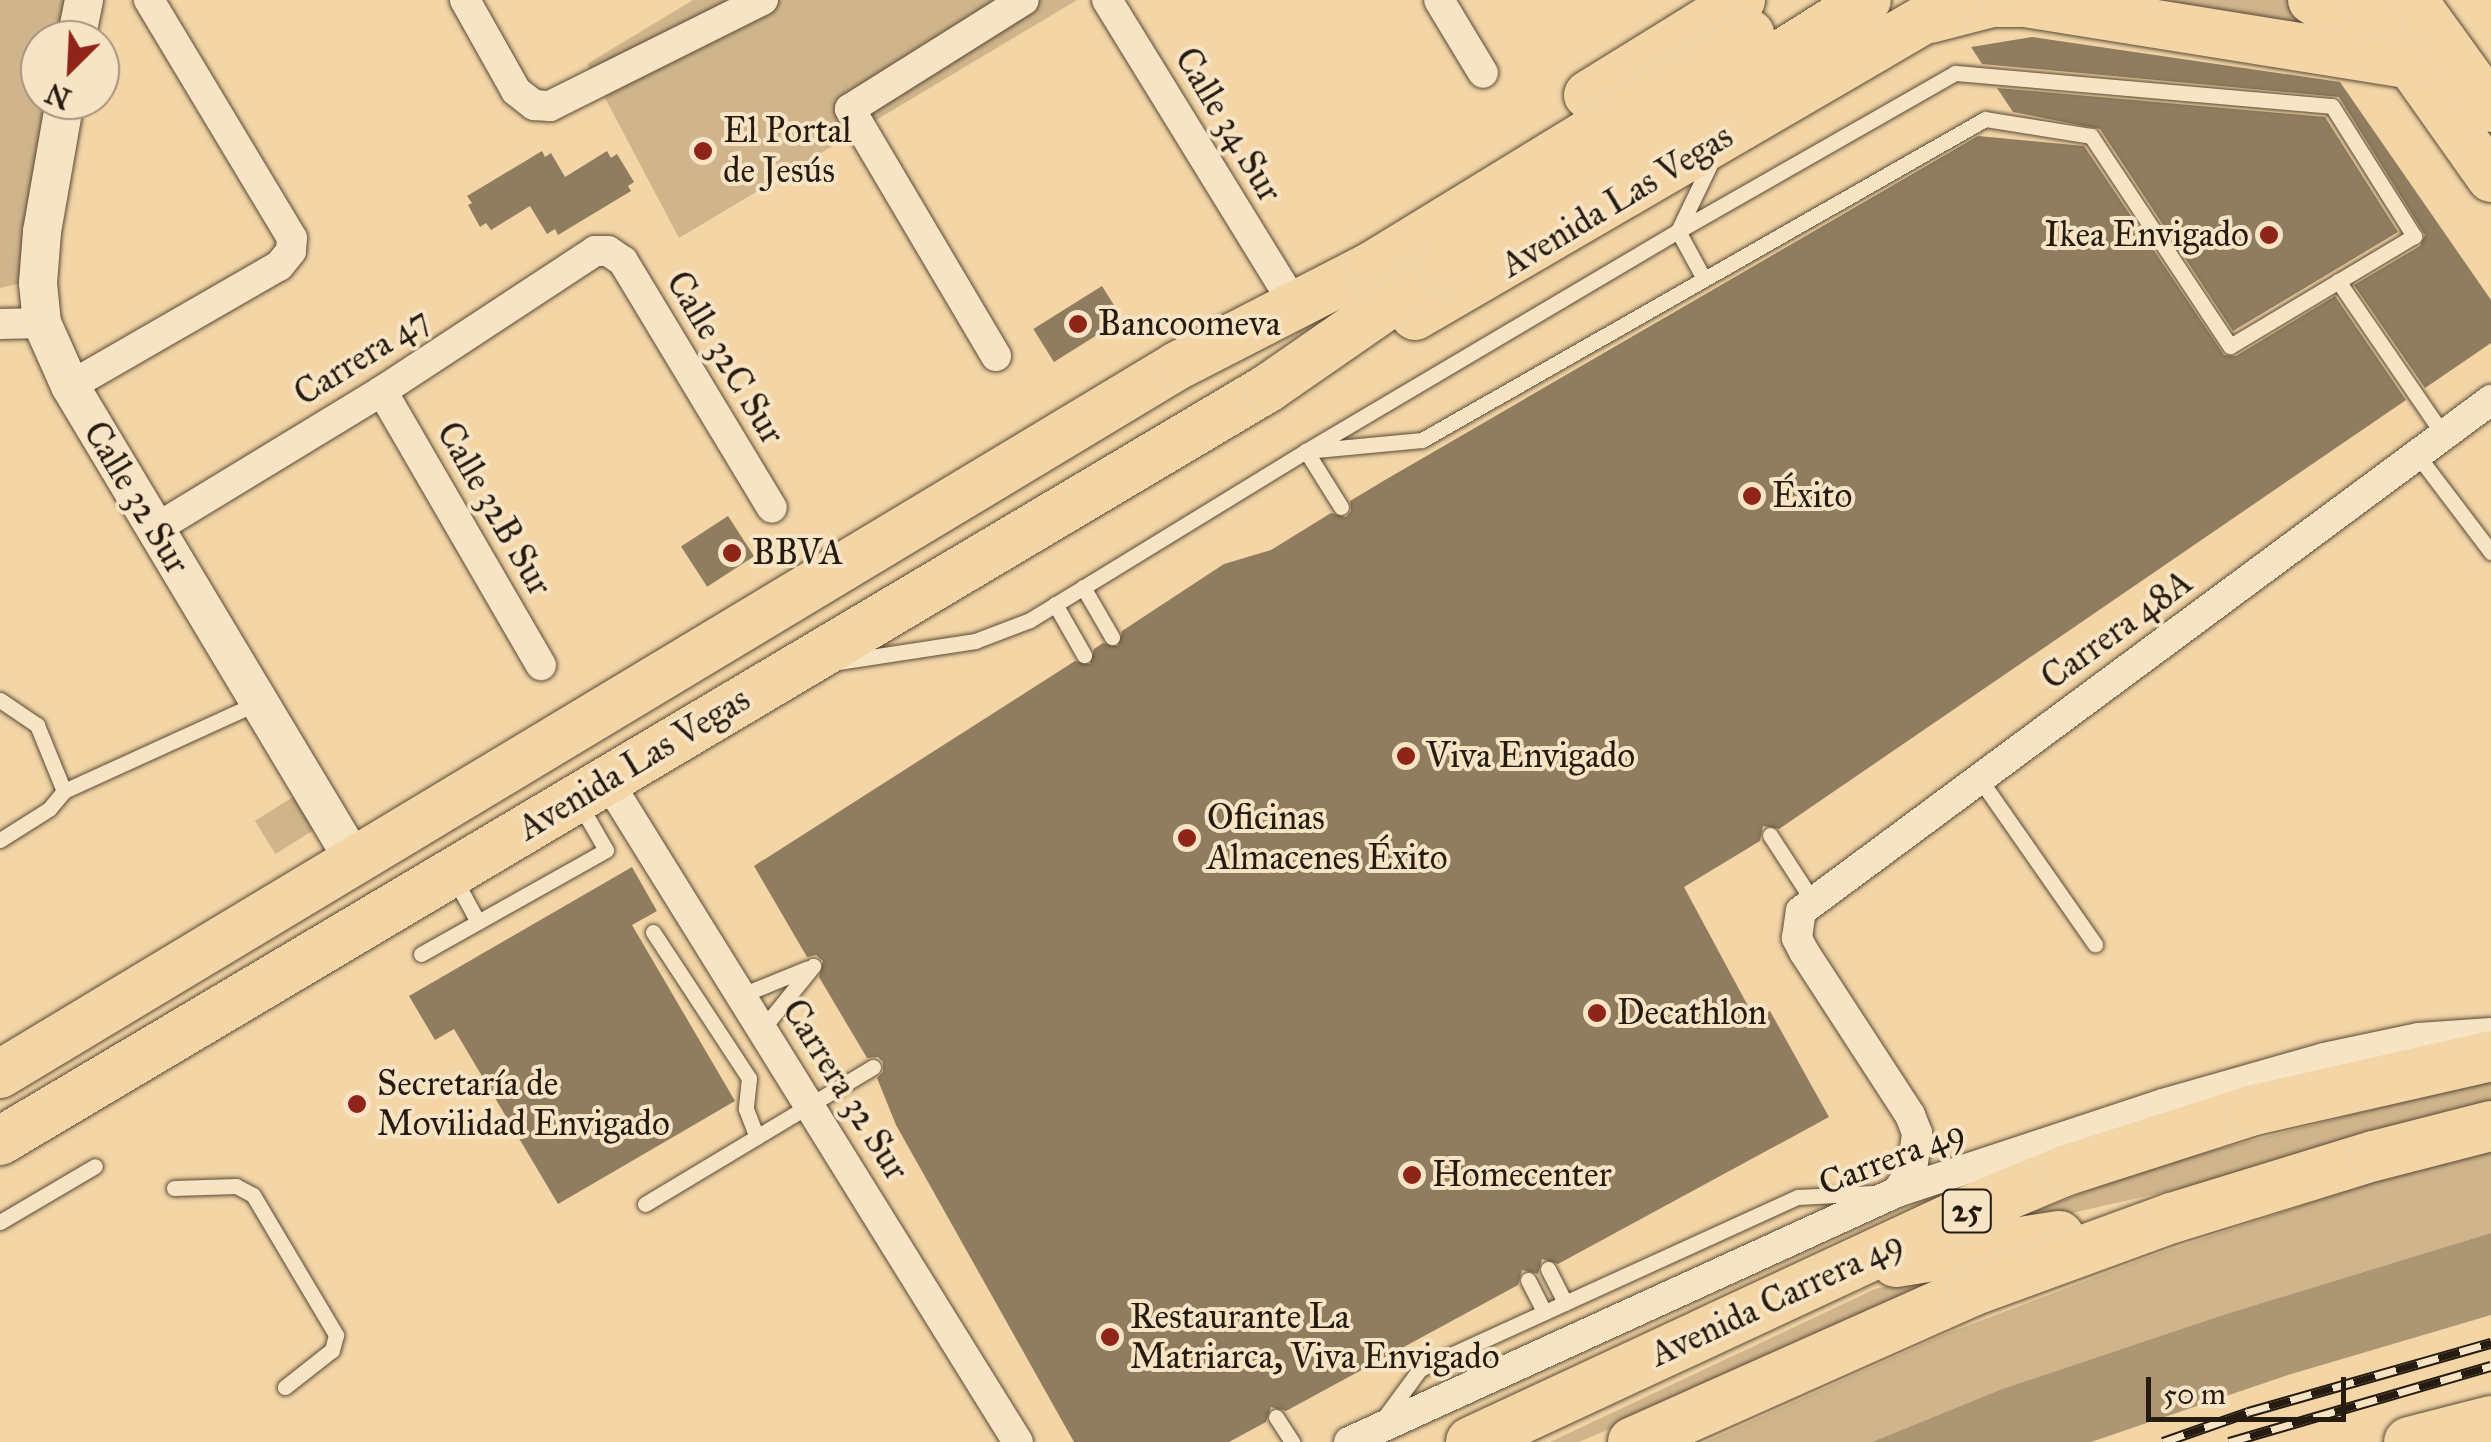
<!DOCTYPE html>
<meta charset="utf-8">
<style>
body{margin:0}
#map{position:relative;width:2491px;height:1442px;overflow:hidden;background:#f3d5a6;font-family:"IM FELL Great Primer",serif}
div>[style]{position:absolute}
.green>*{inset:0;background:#d0b58c;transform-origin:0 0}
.water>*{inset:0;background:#ad9673}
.building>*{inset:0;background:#907c5e;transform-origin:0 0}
.roads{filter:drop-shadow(0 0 2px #584a36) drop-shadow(0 0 2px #584a36)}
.service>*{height:15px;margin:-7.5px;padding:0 7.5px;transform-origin:7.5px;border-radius:7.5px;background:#f7e4c5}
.minor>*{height:30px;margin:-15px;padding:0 15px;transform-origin:15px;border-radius:15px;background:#f7e4c5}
.tertiary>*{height:38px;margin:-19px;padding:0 19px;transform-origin:19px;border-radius:19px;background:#f7e4c5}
.primary>*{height:48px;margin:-24px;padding:0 24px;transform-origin:24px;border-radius:24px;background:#f3d5a6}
.trunk>*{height:50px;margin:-25px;padding:0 25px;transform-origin:25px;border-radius:25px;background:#f3d5a6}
.rail>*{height:11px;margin-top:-5.5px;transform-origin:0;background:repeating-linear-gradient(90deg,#f7e4c5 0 22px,#251b10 0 44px);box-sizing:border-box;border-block:2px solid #251b10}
.dots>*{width:28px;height:28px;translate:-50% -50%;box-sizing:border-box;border:5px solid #f7e4c5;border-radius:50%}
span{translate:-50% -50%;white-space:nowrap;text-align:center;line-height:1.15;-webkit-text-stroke:8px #f7e4c5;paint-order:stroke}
.shield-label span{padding:2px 8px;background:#f7e4c5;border:2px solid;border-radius:8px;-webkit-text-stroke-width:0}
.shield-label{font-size:32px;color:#251b10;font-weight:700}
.street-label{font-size:35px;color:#251b10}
.poi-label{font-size:35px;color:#251b10}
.left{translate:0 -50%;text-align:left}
.right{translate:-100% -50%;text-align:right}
.north{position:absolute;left:20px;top:20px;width:100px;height:100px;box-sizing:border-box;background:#f7e4c5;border:2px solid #a3947d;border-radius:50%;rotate:204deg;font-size:28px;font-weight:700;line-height:40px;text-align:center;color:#251b10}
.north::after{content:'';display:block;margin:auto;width:35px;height:45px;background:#8f2418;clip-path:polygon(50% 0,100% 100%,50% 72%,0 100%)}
.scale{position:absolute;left:2146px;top:1377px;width:200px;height:45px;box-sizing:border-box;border:5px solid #251b10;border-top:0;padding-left:12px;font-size:30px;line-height:35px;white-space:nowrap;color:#251b10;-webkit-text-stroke:8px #f7e4c5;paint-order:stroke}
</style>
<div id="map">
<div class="green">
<i style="clip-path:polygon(0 0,67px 0,57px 40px,40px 40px,40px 100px,47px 100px,30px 281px,0 288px)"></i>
<i style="clip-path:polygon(693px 0,1077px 0,679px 238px,587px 64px)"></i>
<i style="clip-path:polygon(2087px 0,2292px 0,2311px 12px,2298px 35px)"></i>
<i style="left:293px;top:797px;width:39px;height:45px;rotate:58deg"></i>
<i style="clip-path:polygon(2491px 1079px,2491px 1107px,2200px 1184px,1975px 1235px,2149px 1167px)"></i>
<i style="clip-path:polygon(2491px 1150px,2491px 1233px,2226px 1314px,2002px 1389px,1872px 1442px,1705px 1442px,1943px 1335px,2151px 1256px,2406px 1171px)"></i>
<i style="clip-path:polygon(2018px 1254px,1579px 1442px,1550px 1442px,1875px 1289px)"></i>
</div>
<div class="water">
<i style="clip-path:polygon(2491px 1233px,2491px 1315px,2288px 1375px,2091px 1442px,1872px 1442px,2002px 1389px,2226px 1314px)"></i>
</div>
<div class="building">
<i style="clip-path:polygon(2032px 37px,2340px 82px,2491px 300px,2491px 343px,2425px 388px,2354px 285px,2420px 246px,2425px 235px,2339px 97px,1982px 64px,1971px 47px)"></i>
<i style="clip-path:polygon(1997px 88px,2325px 117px,2398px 232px,2233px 331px,2100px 129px,2013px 112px)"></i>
<i style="clip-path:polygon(1978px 136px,2084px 146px,2224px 355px,2236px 356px,2335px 296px,2406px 400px,1779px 829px,1763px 826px,1760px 841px,1684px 887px,1755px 1019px,1770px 1011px,1829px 1117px,1558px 1264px,1542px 1259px,1538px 1274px,1522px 1270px,1518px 1285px,1286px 1411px,1271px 1407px,1266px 1422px,1229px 1442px,1074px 1442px,896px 1125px,877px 1078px,883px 1072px,883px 1062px,878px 1057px,867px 1058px,819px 977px,823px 961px,816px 955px,807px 957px,754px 866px,1075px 661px,1090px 664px,1094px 649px,1103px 643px,1118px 646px,1122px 631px,1224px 564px,1271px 550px,1331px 513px,1346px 517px,1351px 511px,1350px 501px,1385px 480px)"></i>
<i style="clip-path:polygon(542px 151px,545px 157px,551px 153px,565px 177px,607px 151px,611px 158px,617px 154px,634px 182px,628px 186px,631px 191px,558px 235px,555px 229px,547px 234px,530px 206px,491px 230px,486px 223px,480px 227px,468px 205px,472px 203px,467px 196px)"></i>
<i style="left:1102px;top:286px;width:39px;height:81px;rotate:58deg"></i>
<i style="left:728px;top:516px;width:48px;height:56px;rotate:57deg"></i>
<i style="clip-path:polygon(632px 867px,657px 911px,632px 925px,735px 1101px,558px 1204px,454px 1029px,435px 1040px,409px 996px)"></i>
</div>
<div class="roads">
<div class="service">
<i style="left:1703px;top:277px;width:52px;rotate:-118.5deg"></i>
<i style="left:1678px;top:231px;width:83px;rotate:-64.4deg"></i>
<i style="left:2338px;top:281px;width:188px;rotate:55.6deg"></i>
<i style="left:2418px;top:456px;width:121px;rotate:52.8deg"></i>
<i style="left:1083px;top:587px;width:58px;rotate:59.9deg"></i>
<i style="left:1055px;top:604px;width:59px;rotate:60.4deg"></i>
<i style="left:838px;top:662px;width:139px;rotate:-8.7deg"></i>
<i style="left:975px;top:641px;width:59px;rotate:-20.9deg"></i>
<i style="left:1030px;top:620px;width:324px;rotate:-31.5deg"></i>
<i style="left:1306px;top:451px;width:432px;rotate:-30.6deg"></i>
<i style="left:1678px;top:231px;width:319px;rotate:-29.7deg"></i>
<i style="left:1955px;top:73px;width:378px;rotate:5deg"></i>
<i style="left:2332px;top:106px;width:154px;rotate:57.8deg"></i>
<i style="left:2414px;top:236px;width:214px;rotate:149.1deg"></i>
<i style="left:2230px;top:346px;width:252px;rotate:-123.5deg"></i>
<i style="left:2091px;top:136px;width:107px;rotate:-170.9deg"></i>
<i style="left:1985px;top:119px;width:648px;rotate:150.31deg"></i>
<i style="left:1422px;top:440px;width:117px;rotate:174.6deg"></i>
<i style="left:1306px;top:451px;width:66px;rotate:58deg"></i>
<i style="left:0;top:700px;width:45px;rotate:34deg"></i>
<i style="left:37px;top:725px;width:71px;rotate:67.8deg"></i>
<i style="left:64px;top:791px;width:214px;rotate:-24.5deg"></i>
<i style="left:1979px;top:778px;width:203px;rotate:55.1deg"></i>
<i style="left:1770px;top:835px;width:77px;rotate:57.1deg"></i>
<i style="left:0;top:840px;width:58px;rotate:-32.3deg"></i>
<i style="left:49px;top:809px;width:23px;rotate:-50deg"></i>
<i style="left:453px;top:876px;width:52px;rotate:61.5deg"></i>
<i style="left:653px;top:932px;width:175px;rotate:56.7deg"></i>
<i style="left:749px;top:1078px;width:31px;rotate:96deg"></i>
<i style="left:746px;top:1109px;width:30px;rotate:69deg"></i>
<i style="left:421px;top:954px;width:212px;rotate:-29.3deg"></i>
<i style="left:606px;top:850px;width:54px;rotate:-119.9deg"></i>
<i style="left:742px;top:995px;width:71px;rotate:-22.2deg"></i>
<i style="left:763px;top:1028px;width:80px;rotate:-51.1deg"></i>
<i style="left:174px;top:1188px;width:62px;rotate:-1.8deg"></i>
<i style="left:236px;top:1186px;width:19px;rotate:28deg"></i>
<i style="left:253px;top:1195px;width:163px;rotate:59.3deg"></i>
<i style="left:336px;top:1335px;width:16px;rotate:105deg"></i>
<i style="left:332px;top:1350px;width:60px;rotate:141.8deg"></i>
<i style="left:645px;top:1204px;width:266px;rotate:-31deg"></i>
<i style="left:0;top:1222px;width:110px;rotate:-30.5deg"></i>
<i style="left:1548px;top:1269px;width:38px;rotate:63deg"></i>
<i style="left:1528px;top:1280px;width:36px;rotate:63deg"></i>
<i style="left:1276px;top:1417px;width:30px;rotate:57deg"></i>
<i style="left:1384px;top:1418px;width:61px;rotate:-53.7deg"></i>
<i style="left:1420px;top:1369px;width:415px;rotate:-24.5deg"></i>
<i style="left:1798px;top:1197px;width:75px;rotate:-3.1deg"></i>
</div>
<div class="minor">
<i style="left:465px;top:0;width:104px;rotate:60.7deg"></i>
<i style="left:516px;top:91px;width:23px;rotate:38deg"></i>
<i style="left:534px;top:105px;width:16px;rotate:4deg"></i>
<i style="left:550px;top:106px;width:238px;rotate:-26.5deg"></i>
<i style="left:1107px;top:0;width:339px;rotate:58.4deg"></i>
<i style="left:1439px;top:0;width:85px;rotate:58.9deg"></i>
<i style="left:0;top:324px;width:42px;rotate:-1.4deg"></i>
<i style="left:996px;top:356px;width:287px;rotate:-120.6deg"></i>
<i style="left:850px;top:109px;width:205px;rotate:-32.1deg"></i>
<i style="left:70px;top:386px;width:241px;rotate:-29.9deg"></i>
<i style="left:279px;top:266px;width:19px;rotate:-51deg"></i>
<i style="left:291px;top:251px;width:13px;rotate:-86deg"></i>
<i style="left:292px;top:238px;width:278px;rotate:-121deg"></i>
<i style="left:382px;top:391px;width:317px;rotate:59.9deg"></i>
<i style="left:155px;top:529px;width:266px;rotate:-31.3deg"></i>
<i style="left:382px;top:391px;width:255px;rotate:-33.3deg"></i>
<i style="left:595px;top:251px;width:13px"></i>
<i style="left:608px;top:251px;width:18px;rotate:34deg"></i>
<i style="left:623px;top:261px;width:288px;rotate:58.9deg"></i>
<i style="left:607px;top:780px;width:779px;rotate:58.17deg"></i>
<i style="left:1897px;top:1192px;width:27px;rotate:-56deg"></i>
<i style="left:1912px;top:1170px;width:37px;rotate:-82deg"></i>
<i style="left:1917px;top:1133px;width:19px;rotate:-111deg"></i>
<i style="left:1910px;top:1115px;width:194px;rotate:-123deg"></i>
<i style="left:1804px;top:952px;width:16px;rotate:-117deg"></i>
<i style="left:1797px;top:938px;width:27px;rotate:-82deg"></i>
<i style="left:1801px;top:911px;width:859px;rotate:-36.52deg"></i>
<i style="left:1349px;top:1442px;width:602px;rotate:-24.52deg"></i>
<i style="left:1897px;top:1192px;width:280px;rotate:-18.3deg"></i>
<i style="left:2163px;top:1104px;width:167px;rotate:-15.9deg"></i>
<i style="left:2324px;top:1058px;width:97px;rotate:-11.9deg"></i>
<i style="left:2419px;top:1038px;width:72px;rotate:-4deg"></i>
</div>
<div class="tertiary">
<i style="left:76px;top:40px;width:41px;rotate:-78.7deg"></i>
<i style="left:65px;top:100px;width:134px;rotate:99.9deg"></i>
<i style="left:42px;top:232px;width:51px;rotate:94.5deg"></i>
<i style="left:38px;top:283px;width:40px;rotate:84.3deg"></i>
<i style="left:42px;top:323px;width:69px;rotate:66deg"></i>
<i style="left:70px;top:386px;width:555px;rotate:59.09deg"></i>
</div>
<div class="primary">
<i style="left:2312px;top:0;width:95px;rotate:33.4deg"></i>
<i style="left:2365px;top:0;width:218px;rotate:54.7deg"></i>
<i style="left:2413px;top:0;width:133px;rotate:54.2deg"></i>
<i style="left:1930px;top:19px;width:64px;rotate:-14.5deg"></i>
<i style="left:1992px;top:3px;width:33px"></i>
<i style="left:2025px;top:3px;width:391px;rotate:9.1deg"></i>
<i style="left:1588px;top:95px;width:180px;rotate:-31.8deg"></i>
<i style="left:1415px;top:316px;width:628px;rotate:-30.2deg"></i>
<i style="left:0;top:1074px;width:1374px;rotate:-31.03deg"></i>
<i style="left:1177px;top:366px;width:217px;rotate:-27.2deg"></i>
<i style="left:1370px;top:267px;width:446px;rotate:-31.5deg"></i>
<i style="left:0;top:1141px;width:1475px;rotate:-30.7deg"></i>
<i style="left:1268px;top:388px;width:211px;rotate:-34.7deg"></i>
<i style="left:1441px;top:268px;width:503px;rotate:-32.17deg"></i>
</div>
<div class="trunk">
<i style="left:1896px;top:1262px;width:165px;rotate:-9.1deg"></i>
<i style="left:1471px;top:1442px;width:538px;rotate:-24.95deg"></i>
<i style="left:1959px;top:1215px;width:114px;rotate:-22.7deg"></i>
<i style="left:2064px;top:1171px;width:200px;rotate:-17.8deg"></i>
<i style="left:2254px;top:1110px;width:243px;rotate:-12.8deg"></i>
<i style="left:1633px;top:1442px;width:371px;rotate:-24deg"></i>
<i style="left:1972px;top:1291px;width:213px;rotate:-20.1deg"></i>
<i style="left:2172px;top:1218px;width:211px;rotate:-17.1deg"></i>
<i style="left:2374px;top:1156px;width:121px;rotate:-14.4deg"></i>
<i style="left:2409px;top:1442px;width:85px;rotate:-14.4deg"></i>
</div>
</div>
<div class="rail">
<i style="left:2163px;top:1442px;width:90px;rotate:-19.4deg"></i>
<i style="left:2248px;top:1412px;width:253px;rotate:-15.9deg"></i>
<i style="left:2229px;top:1442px;width:273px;rotate:-16.2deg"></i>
</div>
<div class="dots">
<i style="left:703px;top:151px;background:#8f2418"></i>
<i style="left:2269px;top:235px;background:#8f2418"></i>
<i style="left:1078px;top:324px;background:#8f2418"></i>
<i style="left:1752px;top:496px;background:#8f2418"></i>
<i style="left:732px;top:553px;background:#8f2418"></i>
<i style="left:1406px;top:756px;background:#8f2418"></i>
<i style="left:1187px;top:838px;background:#8f2418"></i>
<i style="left:1597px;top:1013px;background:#8f2418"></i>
<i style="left:357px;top:1104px;background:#8f2418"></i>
<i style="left:1412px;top:1175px;background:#8f2418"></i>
<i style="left:1110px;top:1337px;background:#8f2418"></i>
</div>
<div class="shield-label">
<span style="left:1967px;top:1211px">25</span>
</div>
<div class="street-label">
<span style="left:1228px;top:125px;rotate:59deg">Calle 34 Sur</span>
<span style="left:1617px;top:201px;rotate:-31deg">Avenida Las Vegas</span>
<span style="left:362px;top:357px;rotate:-32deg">Carrera 47</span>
<span style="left:725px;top:358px;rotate:59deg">Calle 32C Sur</span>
<span style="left:136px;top:498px;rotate:59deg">Calle 32 Sur</span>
<span style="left:494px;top:509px;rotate:60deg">Calle 32B Sur</span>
<span style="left:2117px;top:630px;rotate:-36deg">Carrera 48A</span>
<span style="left:634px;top:764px;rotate:-31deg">Avenida Las Vegas</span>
<span style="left:845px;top:1090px;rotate:58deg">Carrera 32 Sur</span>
<span style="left:1892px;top:1158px;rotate:-21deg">Carrera 49</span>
<span style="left:1777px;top:1299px;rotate:-25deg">Avenida Carrera 49</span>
</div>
<div class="poi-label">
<span class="left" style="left:723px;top:151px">El Portal<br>de Jesús</span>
<span class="right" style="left:2249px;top:235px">Ikea Envigado</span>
<span class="left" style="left:1098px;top:324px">Bancoomeva</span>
<span class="left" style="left:1772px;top:496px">Éxito</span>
<span class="left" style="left:752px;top:553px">BBVA</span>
<span class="left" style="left:1426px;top:756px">Viva Envigado</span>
<span class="left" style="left:1207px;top:838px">Oficinas<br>Almacenes Éxito</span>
<span class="left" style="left:1617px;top:1013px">Decathlon</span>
<span class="left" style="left:377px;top:1104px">Secretaría de<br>Movilidad Envigado</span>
<span class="left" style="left:1432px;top:1175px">Homecenter</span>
<span class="left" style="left:1130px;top:1337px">Restaurante La<br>Matriarca, Viva Envigado</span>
</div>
<div class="north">N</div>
<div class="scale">50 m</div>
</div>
